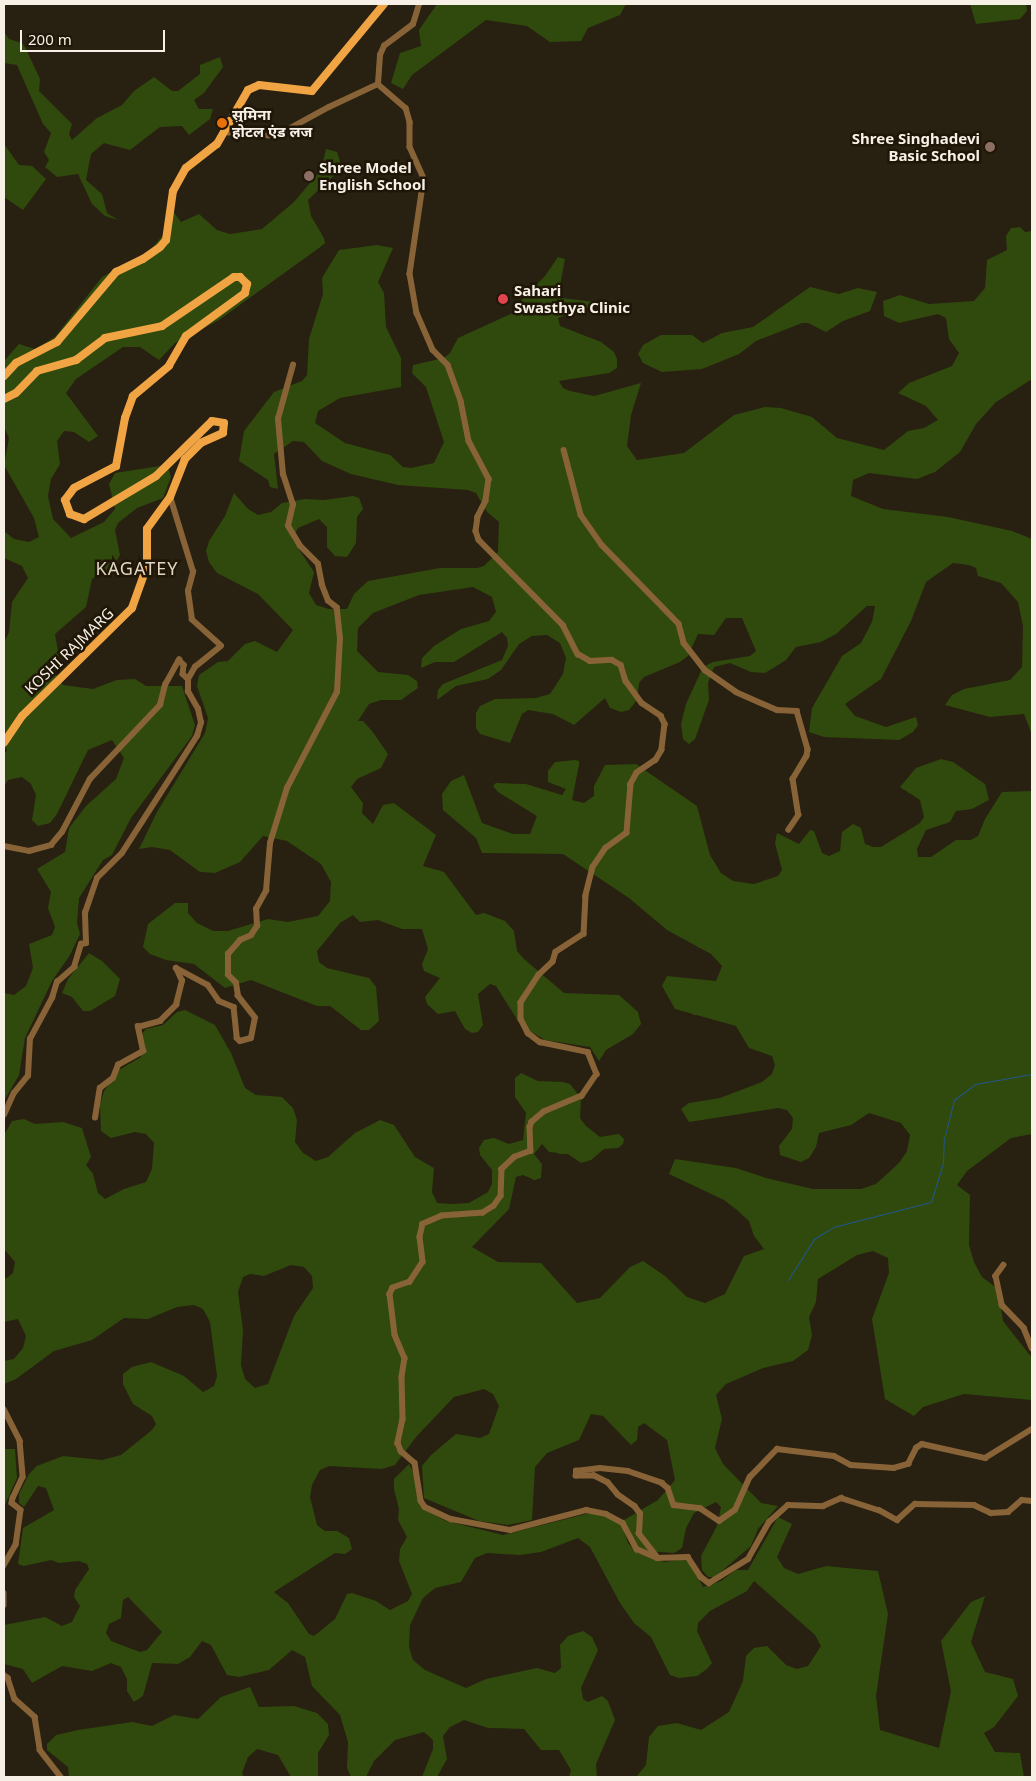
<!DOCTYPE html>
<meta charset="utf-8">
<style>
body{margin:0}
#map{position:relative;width:1036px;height:1781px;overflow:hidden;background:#282010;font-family:"Noto Sans","Noto Sans Devanagari",sans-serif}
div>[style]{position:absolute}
.green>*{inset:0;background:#2f4a0c}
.stream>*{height:1px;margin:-0.5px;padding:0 0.5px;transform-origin:0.5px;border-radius:0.5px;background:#21578f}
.minor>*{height:5.5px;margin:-2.75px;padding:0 2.75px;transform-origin:2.75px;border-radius:2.75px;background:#886338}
.major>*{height:8px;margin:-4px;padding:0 4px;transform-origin:4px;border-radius:4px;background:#f1a443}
.dots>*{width:14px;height:14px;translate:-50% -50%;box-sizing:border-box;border:2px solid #1f1607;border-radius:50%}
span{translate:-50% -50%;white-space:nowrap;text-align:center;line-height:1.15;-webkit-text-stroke:5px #1f1607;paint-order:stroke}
.poi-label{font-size:15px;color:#f6f0e6;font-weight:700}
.left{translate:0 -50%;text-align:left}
.right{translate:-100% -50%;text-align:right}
.street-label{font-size:15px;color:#f6f0e6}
.quarter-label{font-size:18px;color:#e1d6c2;letter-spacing:1px}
.frame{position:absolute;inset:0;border:5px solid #f6f0e6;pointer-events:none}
.scale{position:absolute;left:20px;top:30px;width:145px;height:22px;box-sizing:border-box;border:2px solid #f6f0e6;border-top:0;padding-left:6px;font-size:15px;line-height:18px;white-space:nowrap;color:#f6f0e6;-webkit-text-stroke:4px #1f1607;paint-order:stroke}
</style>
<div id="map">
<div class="green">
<i style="clip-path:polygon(437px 4px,626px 4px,620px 15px,588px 28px,581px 41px,550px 42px,527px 26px,486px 20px,412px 75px,403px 89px,391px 83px,400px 53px,421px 46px,419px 30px)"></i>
<i style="clip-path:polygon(970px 4px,1026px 4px,1027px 11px,1020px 19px,976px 24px)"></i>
<i style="clip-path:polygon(4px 14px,5px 33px,9px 39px,22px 43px,26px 49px,40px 79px,39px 91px,72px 124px,69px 134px,72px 140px,97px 118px,122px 105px,134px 91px,154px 77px,172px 91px,178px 91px,200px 74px,200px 65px,220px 57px,223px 67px,204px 93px,194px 100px,199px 109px,213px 109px,210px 119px,189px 135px,182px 126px,160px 127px,130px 150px,104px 143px,91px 154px,86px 180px,102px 194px,107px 213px,118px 220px,105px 216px,92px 204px,78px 174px,57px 177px,45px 167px,49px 160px,44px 152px,51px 133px,43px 124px,17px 65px,4px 63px)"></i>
<i style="clip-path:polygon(4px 144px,19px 165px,32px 166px,46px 179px,23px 210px,4px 197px)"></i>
<i style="clip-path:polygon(326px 149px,337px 152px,342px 168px,308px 200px,311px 216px,324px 238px,325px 243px,319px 248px,219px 320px,175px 343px,159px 360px,140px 347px,123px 347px,76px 379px,66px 393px,98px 436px,89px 442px,74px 432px,64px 431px,57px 441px,60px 464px,51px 479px,48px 496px,53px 519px,71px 538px,104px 522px,115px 509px,109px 484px,115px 473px,160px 466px,168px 467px,171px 477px,163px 498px,137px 508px,118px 523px,115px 530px,120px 555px,113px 567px,92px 579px,86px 607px,55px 634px,60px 663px,56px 672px,57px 678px,63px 685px,93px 689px,117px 680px,135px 679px,146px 686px,182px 686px,195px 725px,192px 736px,131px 818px,112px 855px,103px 860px,79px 898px,77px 923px,80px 934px,70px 955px,52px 981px,25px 1038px,19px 1075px,4px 1101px,4px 993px,14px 995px,26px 986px,33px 968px,29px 944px,52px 935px,55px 927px,48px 908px,51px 892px,37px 869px,65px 852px,69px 828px,86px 806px,116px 779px,124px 758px,112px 740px,88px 750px,57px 814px,50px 823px,38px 826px,32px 820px,36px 795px,31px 784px,22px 777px,8px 780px,4px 786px,4px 755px,7px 750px,4px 746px,4px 643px,9px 632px,12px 602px,28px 578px,22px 566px,4px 558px,4px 531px,14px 539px,29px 542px,39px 537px,34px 518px,4px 465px,9px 438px,4px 427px,4px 361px,19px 344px,35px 349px,55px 337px,102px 277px,148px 253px,163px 235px,166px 215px,173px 211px,181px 222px,199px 214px,217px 230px,230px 234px,262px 229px,294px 202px,321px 170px)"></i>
<i style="clip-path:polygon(1020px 227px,1025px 232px,1032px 231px,1032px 379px,996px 402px,976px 424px,960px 452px,935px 472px,917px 479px,869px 473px,853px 480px,851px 496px,883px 509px,948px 517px,1012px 531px,1032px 539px,1032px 735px,1024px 714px,990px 717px,945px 705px,952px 695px,964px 689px,1010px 680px,1022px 667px,1023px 626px,1018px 602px,1001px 583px,978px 576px,976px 568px,969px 565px,953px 563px,926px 582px,911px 621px,881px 679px,845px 704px,855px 716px,886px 727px,916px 717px,918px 725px,913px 732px,899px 740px,824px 737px,809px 732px,812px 708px,842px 656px,861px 643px,872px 622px,875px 606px,867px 606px,836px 634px,821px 642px,796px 647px,786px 660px,765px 673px,751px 672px,730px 663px,714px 667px,708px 683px,709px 700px,695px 739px,689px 744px,683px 739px,681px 724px,686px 704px,703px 667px,713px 662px,750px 656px,756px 651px,742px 618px,726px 618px,714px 635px,698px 634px,688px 656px,680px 662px,644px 677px,639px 683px,637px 700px,629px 710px,621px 712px,610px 708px,605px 698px,574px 725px,553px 714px,528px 710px,522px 714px,510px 743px,480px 734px,476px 728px,476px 713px,480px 706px,495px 699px,536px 698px,550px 694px,563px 674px,566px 658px,560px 643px,547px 635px,532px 636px,519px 644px,501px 670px,488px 679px,456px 686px,437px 700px,438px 690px,443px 684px,502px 660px,508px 646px,507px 638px,502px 632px,454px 662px,435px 662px,421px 668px,422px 658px,434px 646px,461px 629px,489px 621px,496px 612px,492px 597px,473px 587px,419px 595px,373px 613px,358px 628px,357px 651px,378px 672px,408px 675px,417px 681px,418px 688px,401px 700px,381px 700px,369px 704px,358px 721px,363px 721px,372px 731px,388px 754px,381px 768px,357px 779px,351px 787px,363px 803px,362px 813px,373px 824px,383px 805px,394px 803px,436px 835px,423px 866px,444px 872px,476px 915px,484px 913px,505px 921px,514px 931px,517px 951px,524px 959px,564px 993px,619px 995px,638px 1012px,641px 1024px,633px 1034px,606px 1050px,599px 1061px,590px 1047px,545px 1040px,530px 1031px,518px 1021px,496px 986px,490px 984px,478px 994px,483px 1025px,478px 1032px,472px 1033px,465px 1029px,455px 1011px,438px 1014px,427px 1004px,425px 997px,440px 978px,424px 971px,422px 964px,428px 949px,422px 929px,402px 929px,378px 920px,360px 922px,353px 915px,340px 923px,317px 951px,319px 962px,327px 968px,369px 978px,376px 987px,379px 1021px,369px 1030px,361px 1030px,330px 1006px,317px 1006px,251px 980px,225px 988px,194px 964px,166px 960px,150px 954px,143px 947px,148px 924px,175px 903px,188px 903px,188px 913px,197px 923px,213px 931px,228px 931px,268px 919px,288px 922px,318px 916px,330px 901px,331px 882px,321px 864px,287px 841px,263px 836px,240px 862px,215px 873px,200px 872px,170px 850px,152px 847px,139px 849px,157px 812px,205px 733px,208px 718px,197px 686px,199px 675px,218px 662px,228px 661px,245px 644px,255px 641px,277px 652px,293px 630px,258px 594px,217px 573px,209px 562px,206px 551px,209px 541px,225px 516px,234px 493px,248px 509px,258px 515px,271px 512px,282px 503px,305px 499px,324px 500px,353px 496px,359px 498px,363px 509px,357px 517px,356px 543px,347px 557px,335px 556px,327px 547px,327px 527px,319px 519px,298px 528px,292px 539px,314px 572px,309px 593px,316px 605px,329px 609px,347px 609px,354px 594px,368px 581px,440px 568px,477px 568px,484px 566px,498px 552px,499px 522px,487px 512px,476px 493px,468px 490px,398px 485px,351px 474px,322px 461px,304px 442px,293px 441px,274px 454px,278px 489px,270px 487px,268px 480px,239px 461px,244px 431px,274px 392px,302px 381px,307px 375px,309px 339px,323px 294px,322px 278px,339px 250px,377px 245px,393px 248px,378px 282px,384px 293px,386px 327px,401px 358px,401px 387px,340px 398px,318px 411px,315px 423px,345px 443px,390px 455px,403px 467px,411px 468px,434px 463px,444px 442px,426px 387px,412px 373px,413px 365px,444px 358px,450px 353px,458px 338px,515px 312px,518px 304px,545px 276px,558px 257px,565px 259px,559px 291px,562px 298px,594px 302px,588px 308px,558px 318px,560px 326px,601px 342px,614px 352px,617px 359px,617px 368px,609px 373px,559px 381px,563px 388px,570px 391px,594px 396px,641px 383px,631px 415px,627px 446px,637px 460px,684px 453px,734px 415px,765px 407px,781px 408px,812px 417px,837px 438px,884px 450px,908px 431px,924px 428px,938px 420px,926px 406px,898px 393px,909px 383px,952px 366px,959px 353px,949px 339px,946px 318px,938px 314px,899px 323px,884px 316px,883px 301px,900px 295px,929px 304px,974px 301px,985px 288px,987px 260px,1007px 250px,1006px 236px,1011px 228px)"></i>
<i style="clip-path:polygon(810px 287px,839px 294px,858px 288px,877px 292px,870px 311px,843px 321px,826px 332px,808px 323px,802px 323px,756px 341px,739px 354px,702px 369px,662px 372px,643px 363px,638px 354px,643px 345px,661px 335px,692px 335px,703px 343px,722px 333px,753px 327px)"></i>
<i style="clip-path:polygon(evenodd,941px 759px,953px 762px,985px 784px,989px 800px,972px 809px,956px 811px,950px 822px,926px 830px,917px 849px,918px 857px,931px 857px,956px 840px,971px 840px,978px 836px,985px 819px,1002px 792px,1032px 791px,1032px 1134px,1011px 1138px,967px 1171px,957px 1185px,970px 1195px,969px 1245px,974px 1262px,982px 1277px,998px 1289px,1003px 1321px,1032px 1358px,1032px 1400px,964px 1394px,923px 1407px,914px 1416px,885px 1399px,872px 1319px,889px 1273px,888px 1258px,873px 1251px,857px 1255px,818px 1279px,816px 1302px,809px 1317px,812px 1335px,808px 1350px,793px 1361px,763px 1368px,726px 1384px,716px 1395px,722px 1419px,715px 1448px,723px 1464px,761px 1503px,778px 1506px,758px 1529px,751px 1546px,715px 1577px,708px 1577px,702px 1570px,701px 1556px,717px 1526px,721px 1507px,716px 1502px,694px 1513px,686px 1528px,682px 1548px,674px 1553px,646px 1551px,638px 1546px,624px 1520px,658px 1500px,675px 1480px,667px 1440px,644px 1423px,638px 1427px,637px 1440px,631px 1445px,603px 1416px,591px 1414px,579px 1440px,547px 1453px,535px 1467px,532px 1520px,508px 1525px,479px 1521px,424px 1498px,422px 1466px,431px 1455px,456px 1434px,480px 1438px,489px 1434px,499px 1406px,493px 1394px,484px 1389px,454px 1397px,416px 1437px,395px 1465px,382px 1469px,329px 1466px,320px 1470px,312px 1485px,310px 1497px,317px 1525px,325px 1531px,337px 1531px,349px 1538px,352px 1549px,345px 1554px,335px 1553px,274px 1592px,288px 1603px,309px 1634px,314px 1636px,335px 1619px,347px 1594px,352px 1593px,376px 1601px,390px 1610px,408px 1601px,412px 1594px,399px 1561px,400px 1549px,407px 1537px,398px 1520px,399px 1509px,394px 1489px,394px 1479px,409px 1464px,415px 1475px,417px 1496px,423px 1509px,446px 1521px,503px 1535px,590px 1513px,611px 1518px,622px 1526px,628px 1543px,636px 1552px,664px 1562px,684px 1559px,692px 1566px,703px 1587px,721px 1581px,736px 1570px,748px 1570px,778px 1517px,792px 1524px,777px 1557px,784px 1568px,798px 1574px,826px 1566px,878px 1571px,888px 1614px,876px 1696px,880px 1730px,939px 1748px,951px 1691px,941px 1641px,971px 1602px,985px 1596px,971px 1642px,985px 1672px,1013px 1679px,1018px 1696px,994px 1727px,984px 1733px,995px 1752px,1020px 1753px,1024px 1777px,636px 1777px,646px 1765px,649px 1737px,658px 1726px,677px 1723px,701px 1730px,729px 1712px,743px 1681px,746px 1656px,754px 1648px,767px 1646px,786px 1665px,797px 1669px,808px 1666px,821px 1646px,815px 1635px,754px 1581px,747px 1591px,710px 1611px,698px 1623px,697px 1631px,712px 1663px,707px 1669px,697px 1676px,679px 1678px,670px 1675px,651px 1637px,634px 1623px,620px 1603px,590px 1547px,578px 1538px,541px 1552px,520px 1555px,487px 1553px,475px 1558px,461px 1582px,435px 1588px,423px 1598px,410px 1625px,409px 1647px,413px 1660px,425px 1670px,466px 1688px,486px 1679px,537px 1668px,555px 1673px,561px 1668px,560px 1645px,568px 1636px,583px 1631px,592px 1637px,598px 1650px,581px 1688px,583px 1699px,588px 1702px,602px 1696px,608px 1701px,615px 1720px,596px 1764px,597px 1777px,569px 1777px,571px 1770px,559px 1750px,541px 1750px,524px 1729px,488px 1728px,464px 1720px,450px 1727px,443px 1736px,447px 1759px,437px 1777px,422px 1777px,433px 1749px,433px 1740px,424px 1732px,395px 1740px,374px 1761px,366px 1777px,351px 1777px,347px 1768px,348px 1742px,340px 1715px,312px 1686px,305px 1657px,292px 1650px,269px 1670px,239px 1677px,227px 1675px,211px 1645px,202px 1641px,190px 1657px,178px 1664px,152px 1663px,143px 1696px,134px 1702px,127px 1691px,127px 1679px,121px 1667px,111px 1663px,92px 1671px,62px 1666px,32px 1683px,23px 1669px,4px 1664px,4px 1625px,45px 1617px,62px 1626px,72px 1622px,80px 1606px,74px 1597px,75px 1590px,89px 1569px,87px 1564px,79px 1561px,59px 1563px,51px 1560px,24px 1566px,18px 1564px,23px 1528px,54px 1510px,46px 1488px,38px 1486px,24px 1507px,19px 1503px,19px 1494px,29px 1474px,37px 1466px,63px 1456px,102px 1460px,121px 1455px,152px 1430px,156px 1424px,152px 1416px,133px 1404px,123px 1384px,123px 1374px,132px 1367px,151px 1362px,184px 1376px,203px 1392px,214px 1386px,217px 1376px,210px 1322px,203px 1309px,194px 1305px,177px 1307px,148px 1319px,124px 1318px,92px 1340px,54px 1351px,16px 1379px,4px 1384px,4px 1361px,14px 1359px,23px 1348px,26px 1336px,18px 1319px,4px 1322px,4px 1280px,13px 1273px,15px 1262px,4px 1249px,4px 1135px,12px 1121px,24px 1119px,35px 1124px,63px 1122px,82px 1128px,91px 1157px,86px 1165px,93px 1174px,98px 1193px,105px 1199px,124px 1189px,146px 1182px,152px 1169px,154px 1143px,146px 1134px,135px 1132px,111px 1138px,101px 1131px,100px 1105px,104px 1091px,119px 1070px,141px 1057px,141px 1035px,146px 1029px,163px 1025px,177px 1012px,185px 1010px,215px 1025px,231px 1053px,245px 1088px,256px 1095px,282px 1097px,293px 1108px,297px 1120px,295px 1142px,303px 1153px,316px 1161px,328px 1157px,355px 1133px,380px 1120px,394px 1125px,415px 1157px,434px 1168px,432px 1192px,437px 1203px,452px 1204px,469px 1203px,488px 1192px,492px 1184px,492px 1170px,480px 1155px,479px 1148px,484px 1140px,494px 1138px,509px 1144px,523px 1140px,526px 1113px,515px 1097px,515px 1078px,521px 1073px,538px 1081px,563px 1082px,570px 1084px,581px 1098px,580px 1118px,586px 1126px,600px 1137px,619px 1134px,624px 1139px,623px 1144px,618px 1148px,604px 1149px,591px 1160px,581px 1163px,568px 1154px,549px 1152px,542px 1144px,534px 1154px,542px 1164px,541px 1178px,535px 1180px,523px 1175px,516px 1177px,509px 1209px,472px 1247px,498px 1262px,541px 1263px,577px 1303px,600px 1298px,630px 1267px,643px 1261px,665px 1276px,687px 1297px,705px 1303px,725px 1294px,744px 1256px,764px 1249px,754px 1236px,749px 1221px,737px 1210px,724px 1200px,669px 1174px,675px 1159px,736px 1168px,766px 1178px,813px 1189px,861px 1189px,876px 1184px,899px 1163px,907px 1151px,910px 1135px,901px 1123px,869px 1113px,851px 1125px,819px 1133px,816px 1147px,809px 1158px,801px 1162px,780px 1155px,779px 1146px,792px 1129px,793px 1118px,787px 1110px,778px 1108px,689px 1122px,681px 1109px,689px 1103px,720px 1098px,762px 1082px,772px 1074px,775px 1065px,772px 1056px,749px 1048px,736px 1026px,675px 1009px,662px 986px,667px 976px,716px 981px,722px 966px,711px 954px,667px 930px,629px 898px,563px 854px,482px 853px,476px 838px,443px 810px,442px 794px,451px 781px,464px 775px,482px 823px,513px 834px,530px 834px,537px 816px,498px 792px,493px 786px,496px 783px,526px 784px,562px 795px,566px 789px,548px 782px,548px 771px,555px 762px,575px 760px,579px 761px,579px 765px,572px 800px,584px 803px,594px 796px,594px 786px,605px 765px,636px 764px,697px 806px,710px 855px,721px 873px,733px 881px,754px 884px,778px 876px,782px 870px,775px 843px,777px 833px,799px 844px,810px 830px,814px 831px,822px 853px,829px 856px,840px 851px,842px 832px,853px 824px,861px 828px,865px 844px,873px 847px,881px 847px,920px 823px,924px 817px,920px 800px,900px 787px,916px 768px,941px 759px,291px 1265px,304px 1267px,312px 1276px,313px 1288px,294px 1316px,268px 1384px,255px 1388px,245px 1379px,241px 1365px,243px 1330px,238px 1292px,243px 1277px,250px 1274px,264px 1276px,291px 1265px,941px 759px,128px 1597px,162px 1632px,147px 1650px,140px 1652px,111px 1641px,106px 1633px,109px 1624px,121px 1618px,123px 1600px,128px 1597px)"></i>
<i style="clip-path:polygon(89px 953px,102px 961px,120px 979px,115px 996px,90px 1011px,83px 1011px,72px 997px,62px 993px,68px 979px)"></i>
<i style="clip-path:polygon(4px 1449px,15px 1449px,17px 1478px,4px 1507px)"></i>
<i style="clip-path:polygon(250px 1687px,259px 1707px,294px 1706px,317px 1713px,328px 1724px,329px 1735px,318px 1753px,318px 1777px,291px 1777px,278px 1755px,257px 1749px,248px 1757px,242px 1773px,244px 1777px,69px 1777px,68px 1767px,47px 1750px,47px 1744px,56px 1735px,78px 1730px,132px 1722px,152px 1726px,174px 1715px,198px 1719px,221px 1697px)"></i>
</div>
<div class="stream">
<i style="left:788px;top:1280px;width:49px;rotate:-57.6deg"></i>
<i style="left:814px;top:1239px;width:22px;rotate:-32deg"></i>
<i style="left:833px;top:1227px;width:101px;rotate:-14.3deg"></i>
<i style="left:931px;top:1202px;width:41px;rotate:-72.9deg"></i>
<i style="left:943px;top:1163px;width:24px;rotate:-88deg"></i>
<i style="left:944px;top:1139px;width:40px;rotate:-75.6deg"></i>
<i style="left:954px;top:1100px;width:26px;rotate:-37deg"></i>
<i style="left:975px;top:1084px;width:58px;rotate:-10deg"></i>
</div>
<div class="minor">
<i style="left:378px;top:84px;width:37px;rotate:41deg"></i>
<i style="left:406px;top:108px;width:15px;rotate:74deg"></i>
<i style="left:410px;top:122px;width:25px;rotate:90deg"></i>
<i style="left:410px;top:147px;width:35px;rotate:66deg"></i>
<i style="left:424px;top:179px;width:96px;rotate:98.4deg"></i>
<i style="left:410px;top:274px;width:40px;rotate:80deg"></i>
<i style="left:417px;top:313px;width:40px;rotate:66.6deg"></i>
<i style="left:433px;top:350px;width:21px;rotate:45deg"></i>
<i style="left:448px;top:365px;width:38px;rotate:70deg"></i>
<i style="left:461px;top:401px;width:41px;rotate:78.7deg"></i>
<i style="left:469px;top:441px;width:43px;rotate:62.2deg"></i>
<i style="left:489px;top:479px;width:22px;rotate:98deg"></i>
<i style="left:486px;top:501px;width:18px;rotate:117deg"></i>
<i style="left:478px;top:517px;width:14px;rotate:98deg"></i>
<i style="left:476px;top:531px;width:9px;rotate:72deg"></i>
<i style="left:479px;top:540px;width:120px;rotate:45.3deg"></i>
<i style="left:563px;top:625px;width:33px;rotate:63deg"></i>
<i style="left:578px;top:654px;width:14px;rotate:30deg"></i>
<i style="left:590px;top:661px;width:22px;rotate:-3deg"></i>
<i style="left:612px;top:660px;width:10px;rotate:29deg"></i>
<i style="left:621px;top:665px;width:17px;rotate:73deg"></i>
<i style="left:626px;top:681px;width:27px;rotate:54deg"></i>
<i style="left:642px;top:703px;width:23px;rotate:34deg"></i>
<i style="left:661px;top:716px;width:9px;rotate:63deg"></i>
<i style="left:665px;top:724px;width:26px;rotate:97deg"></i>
<i style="left:662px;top:750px;width:12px;rotate:121deg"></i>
<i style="left:656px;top:760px;width:23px;rotate:146deg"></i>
<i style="left:637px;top:773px;width:13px;rotate:119deg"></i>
<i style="left:631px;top:784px;width:49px;rotate:94.7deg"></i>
<i style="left:627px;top:833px;width:26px;rotate:144deg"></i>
<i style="left:606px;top:848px;width:23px;rotate:124deg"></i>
<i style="left:593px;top:867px;width:30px;rotate:104deg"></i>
<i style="left:586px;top:896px;width:38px;rotate:93deg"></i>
<i style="left:584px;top:934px;width:33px;rotate:147deg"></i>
<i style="left:556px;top:952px;width:10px;rotate:107deg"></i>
<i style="left:553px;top:962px;width:19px;rotate:137deg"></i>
<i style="left:539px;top:975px;width:33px;rotate:123deg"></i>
<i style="left:521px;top:1003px;width:16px;rotate:90deg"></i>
<i style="left:521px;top:1019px;width:16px;rotate:63deg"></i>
<i style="left:528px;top:1033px;width:15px;rotate:37deg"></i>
<i style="left:540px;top:1042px;width:49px;rotate:11.8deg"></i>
<i style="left:588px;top:1052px;width:24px;rotate:68deg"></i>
<i style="left:597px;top:1074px;width:27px;rotate:124deg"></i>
<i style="left:582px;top:1096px;width:41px;rotate:157.2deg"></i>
<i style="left:544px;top:1112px;width:16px;rotate:140deg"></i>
<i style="left:532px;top:1122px;width:5px;rotate:112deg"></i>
<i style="left:530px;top:1127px;width:24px;rotate:88deg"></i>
<i style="left:531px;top:1151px;width:17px;rotate:159deg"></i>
<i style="left:515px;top:1157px;width:18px;rotate:137deg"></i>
<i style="left:502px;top:1169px;width:27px;rotate:92deg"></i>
<i style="left:501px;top:1196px;width:12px;rotate:125deg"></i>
<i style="left:494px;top:1206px;width:13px;rotate:148deg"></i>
<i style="left:483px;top:1213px;width:41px;rotate:175.8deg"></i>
<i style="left:442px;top:1216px;width:21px;rotate:157deg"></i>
<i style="left:423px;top:1224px;width:13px;rotate:103deg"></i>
<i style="left:420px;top:1237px;width:25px;rotate:83deg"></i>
<i style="left:423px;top:1262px;width:24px;rotate:123deg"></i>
<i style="left:410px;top:1282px;width:18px;rotate:161deg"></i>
<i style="left:393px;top:1288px;width:7px;rotate:117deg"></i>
<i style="left:390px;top:1294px;width:41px;rotate:83deg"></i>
<i style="left:395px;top:1335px;width:25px;rotate:67deg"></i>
<i style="left:405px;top:1358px;width:19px;rotate:99deg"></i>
<i style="left:402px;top:1377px;width:42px;rotate:88.6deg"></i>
<i style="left:403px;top:1419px;width:25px;rotate:102deg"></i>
<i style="left:398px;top:1443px;width:9px;rotate:69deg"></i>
<i style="left:401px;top:1451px;width:18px;rotate:41deg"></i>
<i style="left:415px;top:1463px;width:38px;rotate:81deg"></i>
<i style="left:421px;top:1501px;width:7px;rotate:56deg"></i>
<i style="left:425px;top:1507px;width:29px;rotate:25deg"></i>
<i style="left:451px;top:1519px;width:60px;rotate:10.6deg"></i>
<i style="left:510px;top:1530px;width:79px;rotate:-14.7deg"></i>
<i style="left:586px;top:1510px;width:20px;rotate:11deg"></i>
<i style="left:606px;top:1514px;width:19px;rotate:28deg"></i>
<i style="left:623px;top:1523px;width:30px;rotate:62deg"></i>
<i style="left:637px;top:1549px;width:22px;rotate:24deg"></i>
<i style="left:657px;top:1558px;width:31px;rotate:-2deg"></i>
<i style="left:688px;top:1557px;width:24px;rotate:57deg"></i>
<i style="left:701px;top:1577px;width:10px;rotate:37deg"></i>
<i style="left:709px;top:1583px;width:46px;rotate:-31.6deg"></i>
<i style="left:748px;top:1559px;width:43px;rotate:-60.4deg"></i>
<i style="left:769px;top:1522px;width:25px;rotate:-42deg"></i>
<i style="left:788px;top:1505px;width:35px;rotate:2deg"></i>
<i style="left:823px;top:1506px;width:20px;rotate:-24deg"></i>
<i style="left:841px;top:1498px;width:40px;rotate:18deg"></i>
<i style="left:879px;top:1510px;width:21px;rotate:29deg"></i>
<i style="left:897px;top:1520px;width:24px;rotate:-42deg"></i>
<i style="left:915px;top:1504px;width:59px;rotate:1deg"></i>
<i style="left:974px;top:1505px;width:19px;rotate:25deg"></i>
<i style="left:991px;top:1513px;width:17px;rotate:-3deg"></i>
<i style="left:1008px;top:1512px;width:18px;rotate:-41deg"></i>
<i style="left:1022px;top:1500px;width:10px;rotate:6deg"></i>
<i style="left:223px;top:132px;width:53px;rotate:4.3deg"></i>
<i style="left:276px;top:136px;width:60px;rotate:-28.7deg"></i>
<i style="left:329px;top:107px;width:54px;rotate:-25.1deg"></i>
<i style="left:378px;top:84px;width:29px;rotate:-86deg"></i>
<i style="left:380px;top:55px;width:10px;rotate:-66deg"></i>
<i style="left:384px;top:46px;width:36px;rotate:-37deg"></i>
<i style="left:413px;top:24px;width:21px;rotate:-73deg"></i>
<i style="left:564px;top:450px;width:67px;rotate:75.3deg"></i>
<i style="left:581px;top:515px;width:37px;rotate:55deg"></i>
<i style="left:602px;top:545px;width:110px;rotate:45.7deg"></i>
<i style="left:679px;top:624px;width:20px;rotate:75deg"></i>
<i style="left:684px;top:643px;width:34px;rotate:52deg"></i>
<i style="left:705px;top:670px;width:38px;rotate:35deg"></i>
<i style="left:736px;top:692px;width:45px;rotate:23.7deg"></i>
<i style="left:777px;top:710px;width:20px;rotate:3deg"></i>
<i style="left:797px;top:711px;width:40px;rotate:74deg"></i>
<i style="left:808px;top:749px;width:7px;rotate:98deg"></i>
<i style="left:807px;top:756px;width:27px;rotate:121deg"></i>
<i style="left:793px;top:779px;width:36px;rotate:81deg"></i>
<i style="left:799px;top:815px;width:18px;rotate:124deg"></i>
<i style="left:4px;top:846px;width:25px;rotate:11deg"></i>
<i style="left:29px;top:851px;width:23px;rotate:-15deg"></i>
<i style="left:51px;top:845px;width:17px;rotate:-50deg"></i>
<i style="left:62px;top:832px;width:60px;rotate:-62.2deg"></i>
<i style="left:90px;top:779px;width:102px;rotate:-46.6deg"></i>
<i style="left:160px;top:705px;width:21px;rotate:-76deg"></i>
<i style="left:165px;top:685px;width:29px;rotate:-61deg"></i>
<i style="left:179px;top:660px;width:7px;rotate:45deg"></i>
<i style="left:184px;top:665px;width:9px;rotate:96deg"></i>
<i style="left:183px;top:674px;width:7px;rotate:45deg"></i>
<i style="left:176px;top:968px;width:36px;rotate:28deg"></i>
<i style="left:208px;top:985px;width:19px;rotate:55deg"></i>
<i style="left:219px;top:1001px;width:16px;rotate:22deg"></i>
<i style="left:234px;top:1007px;width:31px;rotate:84deg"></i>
<i style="left:237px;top:1038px;width:4px;rotate:45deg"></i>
<i style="left:240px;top:1041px;width:11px;rotate:-15deg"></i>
<i style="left:251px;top:1038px;width:20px;rotate:-79deg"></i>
<i style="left:255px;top:1018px;width:28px;rotate:-128deg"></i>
<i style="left:238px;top:996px;width:13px;rotate:-99deg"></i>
<i style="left:236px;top:983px;width:11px;rotate:-135deg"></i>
<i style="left:228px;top:975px;width:21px;rotate:-90deg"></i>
<i style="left:228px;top:954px;width:18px;rotate:-49deg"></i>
<i style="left:240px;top:940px;width:12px;rotate:-24deg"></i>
<i style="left:251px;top:935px;width:11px;rotate:-56deg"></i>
<i style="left:257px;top:926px;width:17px;rotate:-93deg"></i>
<i style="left:256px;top:909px;width:21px;rotate:-61deg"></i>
<i style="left:266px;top:891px;width:48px;rotate:-85.2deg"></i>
<i style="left:270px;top:843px;width:58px;rotate:-72.8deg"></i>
<i style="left:287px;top:788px;width:108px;rotate:-62.5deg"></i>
<i style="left:337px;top:692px;width:53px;rotate:-86.8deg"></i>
<i style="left:340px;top:639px;width:31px;rotate:-96deg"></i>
<i style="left:337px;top:608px;width:11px;rotate:-142deg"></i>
<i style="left:328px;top:601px;width:17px;rotate:-111deg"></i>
<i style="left:322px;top:585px;width:21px;rotate:-101deg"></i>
<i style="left:318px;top:564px;width:25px;rotate:-135deg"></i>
<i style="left:300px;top:546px;width:23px;rotate:-121deg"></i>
<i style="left:288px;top:526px;width:22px;rotate:-77deg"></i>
<i style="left:293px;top:505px;width:32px;rotate:-108deg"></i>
<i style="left:283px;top:475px;width:56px;rotate:-95.1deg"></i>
<i style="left:278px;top:419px;width:56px;rotate:-74.5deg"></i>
<i style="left:4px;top:1115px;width:24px;rotate:-66deg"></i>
<i style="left:14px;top:1093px;width:22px;rotate:-51deg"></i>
<i style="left:28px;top:1076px;width:37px;rotate:-87deg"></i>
<i style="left:30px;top:1039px;width:47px;rotate:-61.8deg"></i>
<i style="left:52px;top:998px;width:17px;rotate:-73deg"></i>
<i style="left:57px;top:982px;width:23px;rotate:-41deg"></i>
<i style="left:74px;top:967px;width:24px;rotate:-73deg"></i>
<i style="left:81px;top:944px;width:5px;rotate:-11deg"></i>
<i style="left:86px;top:943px;width:30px;rotate:-92deg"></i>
<i style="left:85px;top:913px;width:37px;rotate:-71deg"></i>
<i style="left:97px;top:878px;width:35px;rotate:-45deg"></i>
<i style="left:122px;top:853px;width:139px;rotate:-57.3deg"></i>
<i style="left:197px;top:736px;width:14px;rotate:-73deg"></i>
<i style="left:201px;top:723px;width:14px;rotate:-102deg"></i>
<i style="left:198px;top:709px;width:20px;rotate:-120deg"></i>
<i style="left:188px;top:692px;width:13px;rotate:-90deg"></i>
<i style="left:188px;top:679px;width:14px;rotate:-60deg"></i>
<i style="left:195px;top:667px;width:33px;rotate:-39deg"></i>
<i style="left:221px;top:646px;width:39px;rotate:-138deg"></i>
<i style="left:192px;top:620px;width:29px;rotate:-98deg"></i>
<i style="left:188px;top:591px;width:20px;rotate:-75deg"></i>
<i style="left:193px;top:572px;width:78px;rotate:-107deg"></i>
<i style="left:95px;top:1118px;width:30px;rotate:-81deg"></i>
<i style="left:100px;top:1088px;width:16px;rotate:-38deg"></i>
<i style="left:113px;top:1078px;width:14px;rotate:-69deg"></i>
<i style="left:118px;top:1065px;width:29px;rotate:-29deg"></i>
<i style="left:143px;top:1051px;width:25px;rotate:-102deg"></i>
<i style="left:138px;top:1027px;width:23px;rotate:-15deg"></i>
<i style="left:160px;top:1021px;width:23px;rotate:-45deg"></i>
<i style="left:176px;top:1005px;width:25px;rotate:-76deg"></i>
<i style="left:182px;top:981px;width:14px;rotate:-115deg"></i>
<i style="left:1004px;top:1265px;width:14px;rotate:126deg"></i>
<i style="left:996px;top:1276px;width:30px;rotate:78deg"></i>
<i style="left:1002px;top:1305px;width:32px;rotate:46deg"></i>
<i style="left:1024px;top:1328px;width:22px;rotate:68deg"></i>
<i style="left:4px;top:1409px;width:36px;rotate:63deg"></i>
<i style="left:20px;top:1441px;width:36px;rotate:85deg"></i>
<i style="left:23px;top:1477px;width:23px;rotate:115deg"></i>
<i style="left:13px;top:1498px;width:5px;rotate:101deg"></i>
<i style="left:12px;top:1503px;width:11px;rotate:38deg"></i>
<i style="left:21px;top:1510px;width:35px;rotate:98deg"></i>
<i style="left:16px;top:1545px;width:24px;rotate:120deg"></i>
<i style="left:656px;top:1556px;width:28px;rotate:-128deg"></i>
<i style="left:639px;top:1534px;width:20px;rotate:-87deg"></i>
<i style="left:640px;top:1514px;width:9px;rotate:-126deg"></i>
<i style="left:635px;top:1507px;width:21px;rotate:-145deg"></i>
<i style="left:618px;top:1495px;width:16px;rotate:-130deg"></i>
<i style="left:608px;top:1483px;width:16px;rotate:-153deg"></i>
<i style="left:594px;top:1476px;width:18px;rotate:180deg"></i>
<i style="left:576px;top:1476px;width:5px;rotate:-90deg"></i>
<i style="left:576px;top:1471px;width:24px;rotate:-7deg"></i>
<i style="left:600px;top:1468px;width:28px;rotate:6deg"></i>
<i style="left:628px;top:1471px;width:36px;rotate:19deg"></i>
<i style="left:662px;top:1483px;width:8px;rotate:40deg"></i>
<i style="left:668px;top:1488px;width:18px;rotate:71deg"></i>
<i style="left:674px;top:1505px;width:26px;rotate:7deg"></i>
<i style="left:700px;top:1508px;width:23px;rotate:34deg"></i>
<i style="left:719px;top:1521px;width:19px;rotate:-35deg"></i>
<i style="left:735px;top:1510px;width:36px;rotate:-66deg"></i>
<i style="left:750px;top:1477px;width:39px;rotate:-46deg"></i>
<i style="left:777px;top:1449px;width:57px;rotate:7deg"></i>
<i style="left:834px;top:1456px;width:19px;rotate:28deg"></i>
<i style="left:851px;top:1465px;width:43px;rotate:4deg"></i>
<i style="left:894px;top:1468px;width:15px;rotate:-16deg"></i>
<i style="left:908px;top:1464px;width:18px;rotate:-63deg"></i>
<i style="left:916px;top:1448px;width:7px;rotate:-34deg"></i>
<i style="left:922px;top:1444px;width:65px;rotate:12.5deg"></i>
<i style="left:985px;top:1458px;width:55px;rotate:-31.7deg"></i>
<i style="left:4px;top:1593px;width:12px;rotate:90deg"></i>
<i style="left:4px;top:1675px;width:5px;rotate:37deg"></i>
<i style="left:8px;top:1678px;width:22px;rotate:72deg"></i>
<i style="left:15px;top:1699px;width:27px;rotate:42deg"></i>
<i style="left:35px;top:1717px;width:33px;rotate:81deg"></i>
<i style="left:40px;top:1750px;width:34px;rotate:52deg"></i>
</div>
<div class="major">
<i style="left:4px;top:376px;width:18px;rotate:-47deg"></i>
<i style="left:16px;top:363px;width:46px;rotate:-27.1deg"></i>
<i style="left:57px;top:342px;width:92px;rotate:-49.9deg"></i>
<i style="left:116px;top:272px;width:30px;rotate:-26deg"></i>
<i style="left:143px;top:259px;width:21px;rotate:-35deg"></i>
<i style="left:160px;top:247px;width:9px;rotate:-49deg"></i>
<i style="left:166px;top:240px;width:49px;rotate:-81.9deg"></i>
<i style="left:173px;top:191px;width:26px;rotate:-61deg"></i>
<i style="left:186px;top:168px;width:39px;rotate:-38deg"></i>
<i style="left:217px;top:144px;width:62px;rotate:-60.1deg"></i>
<i style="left:248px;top:90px;width:12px;rotate:-24deg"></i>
<i style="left:259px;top:85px;width:53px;rotate:6.5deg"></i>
<i style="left:312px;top:91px;width:113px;rotate:-50.4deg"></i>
<i style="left:4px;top:399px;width:13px;rotate:-27deg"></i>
<i style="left:16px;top:393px;width:30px;rotate:-46deg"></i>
<i style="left:37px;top:371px;width:41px;rotate:-15.8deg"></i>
<i style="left:76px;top:360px;width:36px;rotate:-37deg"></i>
<i style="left:105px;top:338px;width:58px;rotate:-11.9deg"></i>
<i style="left:162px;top:326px;width:87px;rotate:-34.2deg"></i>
<i style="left:234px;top:277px;width:6px"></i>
<i style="left:240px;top:277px;width:10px;rotate:45deg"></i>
<i style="left:247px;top:284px;width:9px;rotate:103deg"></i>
<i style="left:245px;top:293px;width:73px;rotate:143.9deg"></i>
<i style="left:186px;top:336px;width:34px;rotate:120deg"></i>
<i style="left:169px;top:366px;width:47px;rotate:140.2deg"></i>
<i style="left:133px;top:396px;width:23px;rotate:110deg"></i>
<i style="left:125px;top:418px;width:49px;rotate:100.6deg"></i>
<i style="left:116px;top:466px;width:47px;rotate:152.4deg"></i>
<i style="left:74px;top:488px;width:15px;rotate:127deg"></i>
<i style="left:65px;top:500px;width:15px;rotate:70deg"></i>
<i style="left:70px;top:514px;width:15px;rotate:20deg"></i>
<i style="left:84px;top:519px;width:84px;rotate:-30.8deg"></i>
<i style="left:156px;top:476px;width:78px;rotate:-44.5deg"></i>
<i style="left:212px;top:421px;width:12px;rotate:9deg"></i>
<i style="left:224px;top:423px;width:10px;rotate:96deg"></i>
<i style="left:223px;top:433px;width:24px;rotate:156deg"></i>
<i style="left:201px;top:443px;width:23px;rotate:135deg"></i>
<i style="left:185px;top:459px;width:41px;rotate:111.5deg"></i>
<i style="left:170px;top:497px;width:39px;rotate:126deg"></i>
<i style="left:147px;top:529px;width:37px;rotate:90deg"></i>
<i style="left:147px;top:566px;width:45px;rotate:109.7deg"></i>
<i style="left:132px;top:608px;width:154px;rotate:135.5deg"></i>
<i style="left:22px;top:716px;width:32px;rotate:124deg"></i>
</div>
<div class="dots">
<i style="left:222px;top:123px;background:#e8710a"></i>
<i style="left:990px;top:147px;background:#8d6e63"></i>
<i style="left:309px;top:176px;background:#8d6e63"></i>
<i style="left:503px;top:299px;background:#e0444e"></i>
</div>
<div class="poi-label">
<span class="left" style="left:232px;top:123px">सुमिना<br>होटल एंड लज</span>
<span class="right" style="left:980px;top:147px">Shree Singhadevi<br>Basic School</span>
<span class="left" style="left:319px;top:176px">Shree Model<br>English School</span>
<span class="left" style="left:514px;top:299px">Sahari<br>Swasthya Clinic</span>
</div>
<div class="street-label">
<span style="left:69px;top:651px;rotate:-44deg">KOSHI RAJMARG</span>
</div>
<div class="quarter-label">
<span style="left:137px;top:568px">KAGATEY</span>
</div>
<div class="frame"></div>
<div class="scale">200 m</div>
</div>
